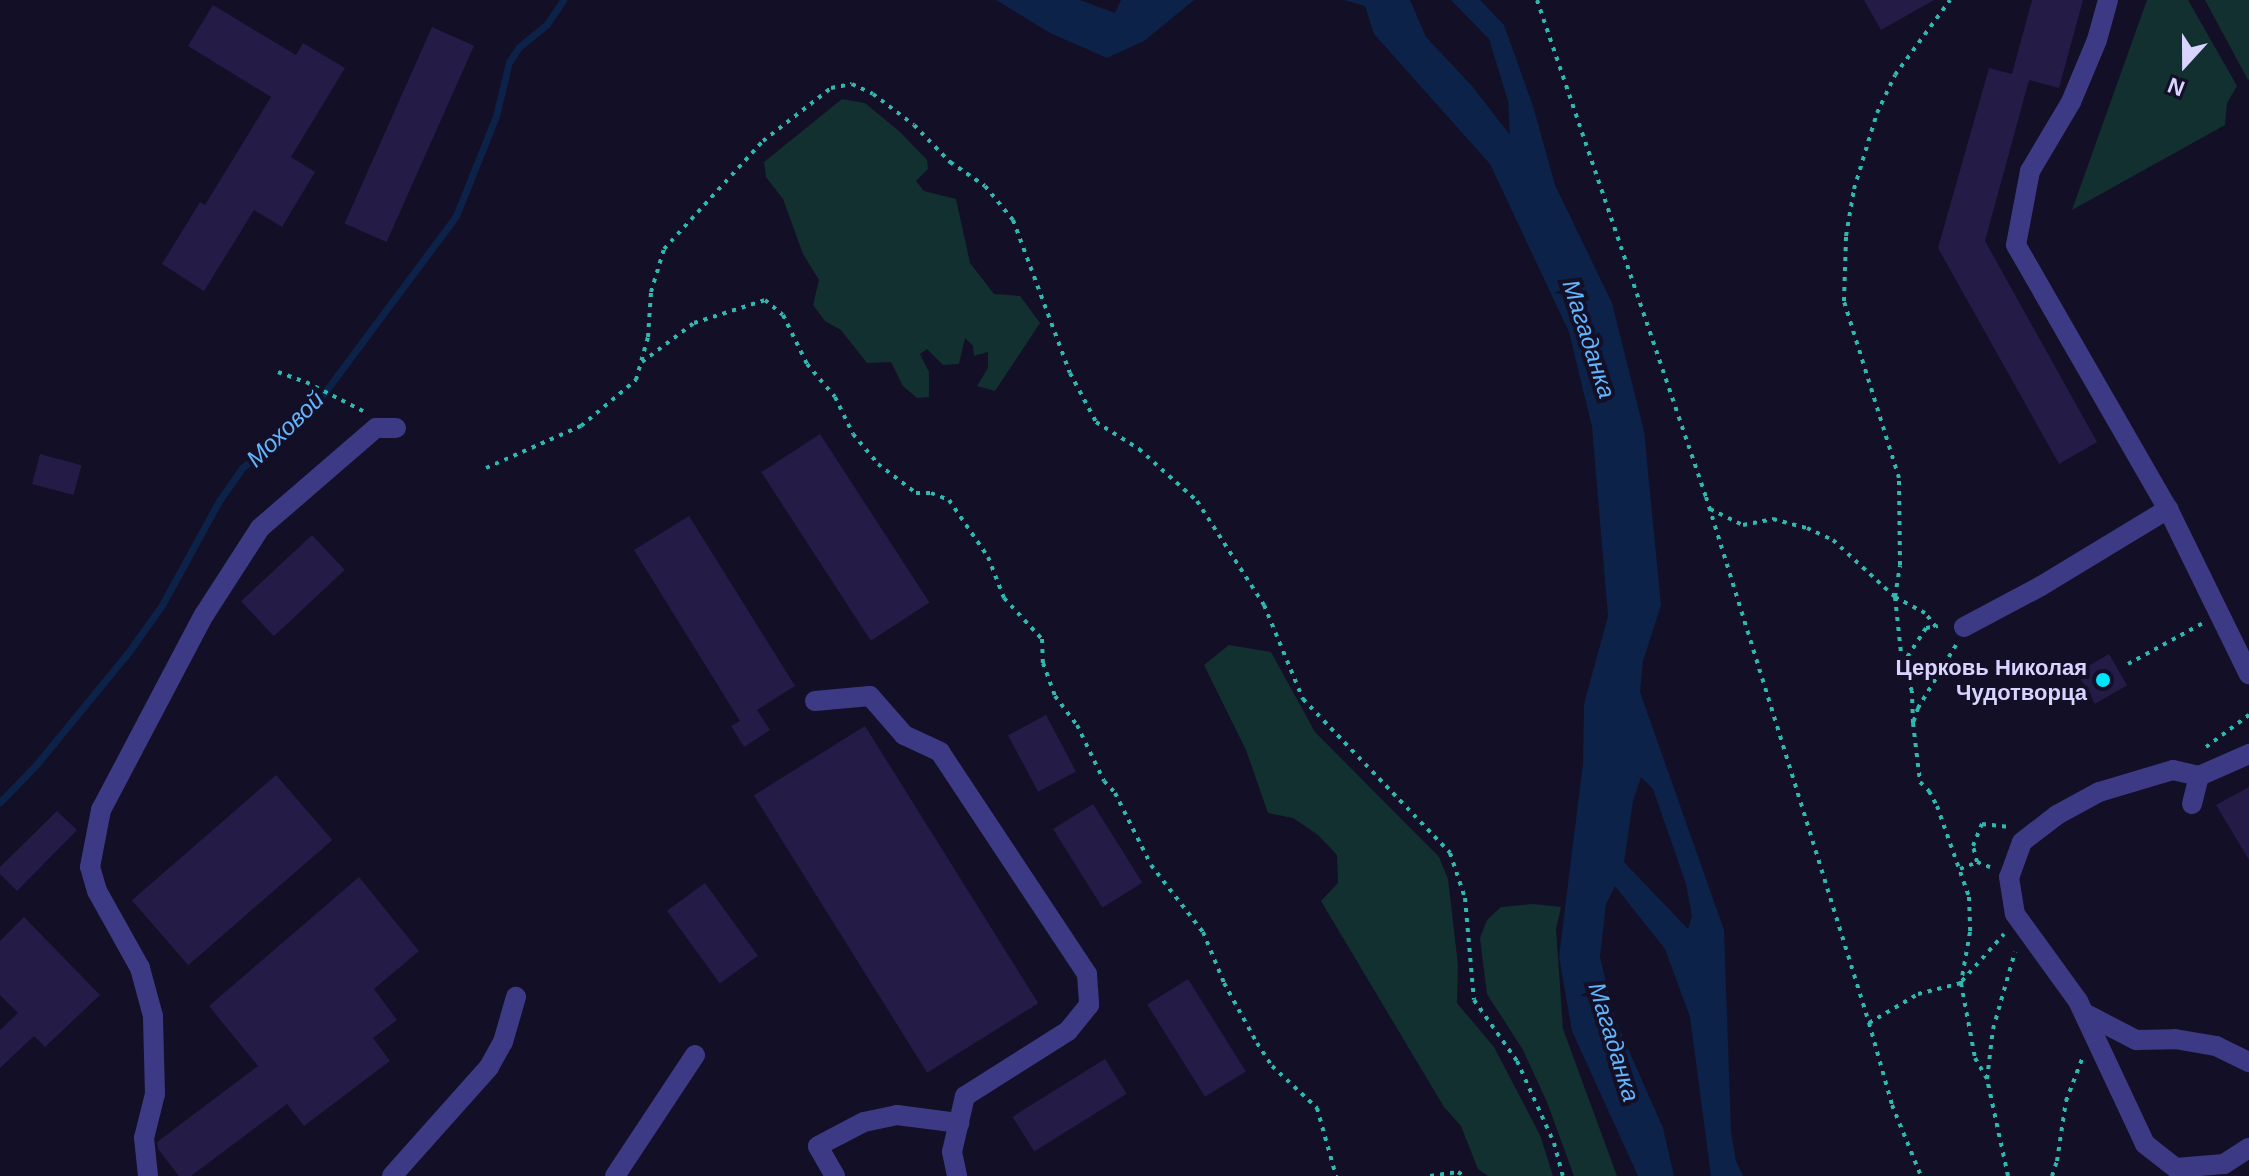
<!DOCTYPE html>
<meta charset="utf-8">
<style>
body{margin:0}
#map{position:relative;width:2249px;height:1176px;overflow:hidden;background:#130f26;font-family:Arial,sans-serif}
div>[style]{position:absolute}
.green>*{inset:0;background:#12302f}
.water>*{inset:0;background:#0c2248}
.stream>*{height:7px;margin:-3.5px;padding:0 3.5px;transform-origin:3.5px;border-radius:3.5px;background:#0c2248}
.building>*{inset:0;background:#241b47;transform-origin:0 0}
.path>*{height:4px;margin-top:-2px;transform-origin:0;background:repeating-linear-gradient(90deg,#2fb8b0 0 4px,transparent 0 10px)}
.minor>*{height:20px;margin:-10px;padding:0 10px;transform-origin:10px;border-radius:10px;background:#3d3a85}
.dots>*{width:22px;height:22px;translate:-50% -50%;box-sizing:border-box;border:4px solid #130f26;border-radius:50%}
span{translate:-50% -50%;white-space:nowrap;text-align:center;line-height:1.15;-webkit-text-stroke:8px #130f26;paint-order:stroke}
.poi-label{font-size:22px;color:#d9d4ff;font-weight:700}
.right{translate:-100% -50%;text-align:right}
.water-label{font-size:24px;color:#62b6ff;font-style:italic}
.north{position:absolute;left:2145px;top:24px;width:80px;height:80px;-webkit-text-stroke:6px #130f26;paint-order:stroke;rotate:201deg;font-size:22px;font-weight:700;line-height:32px;text-align:center;color:#d9d4ff}
.north::after{content:'';display:block;margin:auto;width:28px;height:36px;background:#d9d4ff;clip-path:polygon(50% 0,100% 100%,50% 72%,0 100%)}
</style>
<div id="map">
<div class="green">
<i style="clip-path:polygon(2147px 0,2188px 0,2237px 86px,2227px 103px,2225px 125px,2072px 210px)"></i>
<i style="clip-path:polygon(2205px 0,2249px 0,2249px 79px,2248px 80px)"></i>
<i style="clip-path:polygon(842px 99px,865px 103px,900px 132px,927px 160px,928px 169px,916px 181px,924px 191px,956px 199px,970px 263px,994px 294px,1020px 296px,1040px 323px,995px 391px,977px 386px,988px 368px,988px 352px,974px 356px,973px 346px,965px 338px,959px 364px,943px 365px,927px 349px,920px 354px,929px 372px,929px 397px,917px 398px,903px 386px,891px 362px,867px 363px,841px 330px,825px 321px,813px 305px,819px 280px,803px 254px,783px 199px,766px 177px,764px 162px)"></i>
<i style="clip-path:polygon(1229px 645px,1271px 652px,1315px 732px,1439px 857px,1448px 879px,1458px 965px,1457px 1003px,1494px 1047px,1540px 1135px,1553px 1176px,1488px 1176px,1478px 1169px,1461px 1126px,1444px 1107px,1321px 901px,1338px 883px,1337px 855px,1318px 835px,1293px 818px,1268px 813px,1246px 750px,1204px 665px)"></i>
<i style="clip-path:polygon(1533px 904px,1561px 907px,1556px 929px,1563px 1029px,1617px 1176px,1574px 1176px,1547px 1102px,1523px 1050px,1487px 994px,1480px 938px,1487px 920px,1501px 907px)"></i>
</div>
<div class="water">
<i style="clip-path:polygon(996px 0,1080px 0,1115px 13px,1121px 0,1194px 0,1144px 41px,1107px 58px,1050px 33px)"></i>
<i style="clip-path:polygon(evenodd,1344px 0,1410px 0,1426px 37px,1472px 86px,1510px 135px,1508px 101px,1489px 39px,1451px 0,1480px 0,1504px 25px,1533px 106px,1555px 185px,1612px 303px,1644px 431px,1661px 605px,1643px 661px,1640px 692px,1724px 930px,1731px 1132px,1736px 1161px,1743px 1176px,1711px 1176px,1690px 1017px,1665px 949px,1615px 886px,1606px 904px,1600px 957px,1615px 1019px,1663px 1128px,1674px 1176px,1638px 1176px,1572px 1031px,1559px 957px,1583px 763px,1584px 704px,1608px 616px,1592px 427px,1569px 332px,1490px 164px,1374px 34px,1365px 6px,1344px 0,1641px 777px,1653px 789px,1686px 884px,1692px 916px,1688px 929px,1624px 862px,1633px 801px,1641px 777px)"></i>
</div>
<div class="stream">
<i style="left:0;top:802px;width:52px;rotate:-45.8deg"></i>
<i style="left:36px;top:765px;width:149px;rotate:-50.7deg"></i>
<i style="left:130px;top:650px;width:55px;rotate:-54.6deg"></i>
<i style="left:162px;top:605px;width:119px;rotate:-61.3deg"></i>
<i style="left:219px;top:501px;width:40px;rotate:-55.1deg"></i>
<i style="left:242px;top:468px;width:93px;rotate:-40.2deg"></i>
<i style="left:313px;top:408px;width:239px;rotate:-53.3deg"></i>
<i style="left:456px;top:216px;width:108px;rotate:-68.2deg"></i>
<i style="left:496px;top:116px;width:56px;rotate:-76.5deg"></i>
<i style="left:509px;top:62px;width:18px;rotate:-56deg"></i>
<i style="left:519px;top:47px;width:36px;rotate:-39deg"></i>
<i style="left:547px;top:24px;width:29px;rotate:-56deg"></i>
</div>
<div class="building">
<i style="clip-path:polygon(1864px 0,1934px 0,1881px 30px)"></i>
<i style="clip-path:polygon(2032px 0,2083px 0,2059px 88px,2029px 80px,1985px 241px,2097px 442px,2059px 464px,1938px 248px,1989px 68px,2012px 74px)"></i>
<i style="clip-path:polygon(213px 5px,296px 55px,303px 43px,345px 68px,291px 157px,315px 172px,282px 227px,254px 210px,204px 291px,162px 264px,200px 202px,205px 205px,271px 97px,188px 46px)"></i>
<i style="left:432px;top:27px;width:46px;height:215px;rotate:24deg"></i>
<i style="left:820px;top:434px;width:201px;height:70px;rotate:57deg"></i>
<i style="left:40px;top:454px;width:43px;height:31px;rotate:15deg"></i>
<i style="clip-path:polygon(689px 516px,795px 686px,757px 710px,770px 730px,744px 747px,731px 726px,740px 721px,634px 550px)"></i>
<i style="left:312px;top:535px;width:48px;height:97px;rotate:47deg"></i>
<i style="left:2109px;top:654px;width:36px;height:37px;rotate:60deg"></i>
<i style="left:1046px;top:715px;width:64px;height:43px;rotate:62deg"></i>
<i style="left:865px;top:726px;width:327px;height:131px;rotate:58deg"></i>
<i style="left:276px;top:775px;width:86px;height:191px;rotate:49deg"></i>
<i style="clip-path:polygon(2249px 787px,2249px 860px,2216px 805px)"></i>
<i style="left:1093px;top:804px;width:93px;height:47px;rotate:58deg"></i>
<i style="clip-path:polygon(57px 811px,77px 830px,17px 891px,0 874px,0 867px)"></i>
<i style="clip-path:polygon(359px 877px,419px 951px,374px 989px,397px 1020px,373px 1038px,390px 1061px,304px 1126px,287px 1104px,191px 1176px,179px 1176px,158px 1149px,157px 1142px,258px 1066px,209px 1006px)"></i>
<i style="left:705px;top:883px;width:90px;height:47px;rotate:54deg"></i>
<i style="clip-path:polygon(24px 917px,100px 995px,45px 1047px,34px 1036px,0 1068px,0 1030px,18px 1013px,0 995px,0 941px)"></i>
<i style="left:1188px;top:979px;width:109px;height:48px;rotate:58deg"></i>
<i style="left:1105px;top:1059px;width:41px;height:109px;rotate:58deg"></i>
</div>
<div class="path">
<i style="left:1537px;top:0;width:525px;rotate:71.22deg"></i>
<i style="left:1706px;top:497px;width:551px;rotate:72.78deg"></i>
<i style="left:1869px;top:1023px;width:57px;rotate:-30.6deg"></i>
<i style="left:1918px;top:994px;width:44px;rotate:-14.3deg"></i>
<i style="left:1961px;top:983px;width:76px;rotate:79.4deg"></i>
<i style="left:1975px;top:1058px;width:24px;rotate:60deg"></i>
<i style="left:642px;top:362px;width:65px;rotate:-36.9deg"></i>
<i style="left:694px;top:323px;width:75px;rotate:-17.9deg"></i>
<i style="left:765px;top:300px;width:23px;rotate:40deg"></i>
<i style="left:783px;top:315px;width:55px;rotate:63.9deg"></i>
<i style="left:807px;top:364px;width:43px;rotate:49.7deg"></i>
<i style="left:835px;top:397px;width:41px;rotate:64.1deg"></i>
<i style="left:853px;top:434px;width:39px;rotate:50deg"></i>
<i style="left:878px;top:464px;width:48px;rotate:37.3deg"></i>
<i style="left:916px;top:493px;width:15px"></i>
<i style="left:931px;top:493px;width:19px;rotate:21deg"></i>
<i style="left:949px;top:500px;width:69px;rotate:55.6deg"></i>
<i style="left:988px;top:557px;width:44px;rotate:68.7deg"></i>
<i style="left:1004px;top:598px;width:56px;rotate:47.2deg"></i>
<i style="left:1042px;top:639px;width:24px;rotate:88deg"></i>
<i style="left:1043px;top:663px;width:35px;rotate:70deg"></i>
<i style="left:1055px;top:696px;width:36px;rotate:53deg"></i>
<i style="left:1077px;top:725px;width:62px;rotate:64.3deg"></i>
<i style="left:1104px;top:781px;width:16px;rotate:47deg"></i>
<i style="left:1115px;top:793px;width:80px;rotate:63.4deg"></i>
<i style="left:1151px;top:865px;width:85px;rotate:52.2deg"></i>
<i style="left:1203px;top:932px;width:55px;rotate:67.6deg"></i>
<i style="left:1224px;top:983px;width:68px;rotate:61.2deg"></i>
<i style="left:1257px;top:1043px;width:27px;rotate:57deg"></i>
<i style="left:1272px;top:1066px;width:62px;rotate:43deg"></i>
<i style="left:1317px;top:1108px;width:71px;rotate:74.4deg"></i>
<i style="left:278px;top:372px;width:30px;rotate:20deg"></i>
<i style="left:306px;top:382px;width:66px;rotate:27deg"></i>
<i style="left:486px;top:468px;width:104px;rotate:-23.9deg"></i>
<i style="left:581px;top:426px;width:72px;rotate:-39.9deg"></i>
<i style="left:636px;top:380px;width:45px;rotate:-74.4deg"></i>
<i style="left:648px;top:337px;width:45px;rotate:-86.2deg"></i>
<i style="left:651px;top:292px;width:45px;rotate:-73.2deg"></i>
<i style="left:664px;top:249px;width:147px;rotate:-47.5deg"></i>
<i style="left:763px;top:141px;width:86px;rotate:-37.9deg"></i>
<i style="left:831px;top:88px;width:21px;rotate:-11deg"></i>
<i style="left:852px;top:84px;width:23px;rotate:25deg"></i>
<i style="left:873px;top:94px;width:51px;rotate:37.1deg"></i>
<i style="left:914px;top:125px;width:52px;rotate:45.8deg"></i>
<i style="left:950px;top:162px;width:42px;rotate:34.4deg"></i>
<i style="left:985px;top:186px;width:44px;rotate:50.5deg"></i>
<i style="left:1013px;top:220px;width:163px;rotate:69.6deg"></i>
<i style="left:1070px;top:373px;width:55px;rotate:62deg"></i>
<i style="left:1096px;top:422px;width:51px;rotate:32.1deg"></i>
<i style="left:1139px;top:449px;width:78px;rotate:41.9deg"></i>
<i style="left:1197px;top:501px;width:124px;rotate:57.2deg"></i>
<i style="left:1264px;top:605px;width:102px;rotate:67.5deg"></i>
<i style="left:1303px;top:699px;width:213px;rotate:46.3deg"></i>
<i style="left:1450px;top:853px;width:47px;rotate:71.6deg"></i>
<i style="left:1465px;top:898px;width:102px;rotate:85deg"></i>
<i style="left:1474px;top:1000px;width:75px;rotate:54.8deg"></i>
<i style="left:1517px;top:1061px;width:90px;rotate:65.7deg"></i>
<i style="left:1554px;top:1143px;width:34px;rotate:75deg"></i>
<i style="left:1710px;top:509px;width:37px;rotate:26deg"></i>
<i style="left:1743px;top:525px;width:31px;rotate:-11deg"></i>
<i style="left:1773px;top:519px;width:35px;rotate:15deg"></i>
<i style="left:1807px;top:528px;width:29px;rotate:25deg"></i>
<i style="left:1833px;top:540px;width:84px;rotate:42.6deg"></i>
<i style="left:1895px;top:597px;width:65px;rotate:83.9deg"></i>
<i style="left:1936px;top:627px;width:18px;rotate:-128deg"></i>
<i style="left:1925px;top:613px;width:34px;rotate:-152deg"></i>
<i style="left:1895px;top:597px;width:32px;rotate:-81deg"></i>
<i style="left:1900px;top:565px;width:87px;rotate:-90.7deg"></i>
<i style="left:1899px;top:478px;width:185px;rotate:-107.3deg"></i>
<i style="left:1844px;top:301px;width:65px;rotate:-88.2deg"></i>
<i style="left:1846px;top:236px;width:48px;rotate:-80.3deg"></i>
<i style="left:1854px;top:189px;width:79px;rotate:-73.2deg"></i>
<i style="left:1877px;top:113px;width:42px;rotate:-64.7deg"></i>
<i style="left:1895px;top:75px;width:93px;rotate:-53.7deg"></i>
<i style="left:1956px;top:645px;width:74px;rotate:121.1deg"></i>
<i style="left:1918px;top:708px;width:16px;rotate:108deg"></i>
<i style="left:1913px;top:723px;width:59px;rotate:83.2deg"></i>
<i style="left:1920px;top:782px;width:13px;rotate:45deg"></i>
<i style="left:1929px;top:791px;width:17px;rotate:62deg"></i>
<i style="left:1937px;top:806px;width:96px;rotate:70.6deg"></i>
<i style="left:1969px;top:897px;width:35px;rotate:88deg"></i>
<i style="left:1970px;top:932px;width:52px;rotate:100deg"></i>
<i style="left:2128px;top:664px;width:85px;rotate:-28.7deg"></i>
<i style="left:1913px;top:723px;width:32px;rotate:-92deg"></i>
<i style="left:1912px;top:691px;width:28px;rotate:-111deg"></i>
<i style="left:1902px;top:665px;width:44px;rotate:-57deg"></i>
<i style="left:1926px;top:628px;width:12px;rotate:-9deg"></i>
<i style="left:2206px;top:747px;width:54px;rotate:-36.7deg"></i>
<i style="left:1977px;top:862px;width:16px;rotate:-104deg"></i>
<i style="left:1973px;top:846px;width:24px;rotate:-68deg"></i>
<i style="left:1982px;top:824px;width:28px;rotate:6deg"></i>
<i style="left:1960px;top:869px;width:18px;rotate:-22deg"></i>
<i style="left:1977px;top:862px;width:14px;rotate:21deg"></i>
<i style="left:1962px;top:981px;width:63px;rotate:-48.2deg"></i>
<i style="left:1869px;top:1023px;width:85px;rotate:74.3deg"></i>
<i style="left:1892px;top:1105px;width:77px;rotate:67.8deg"></i>
<i style="left:1430px;top:1176px;width:28px;rotate:-8deg"></i>
<i style="left:1458px;top:1172px;width:7px;rotate:34deg"></i>
<i style="left:2008px;top:1176px;width:99px;rotate:-102.2deg"></i>
<i style="left:1987px;top:1079px;width:50px;rotate:-83.2deg"></i>
<i style="left:1993px;top:1029px;width:80px;rotate:-74.1deg"></i>
<i style="left:2052px;top:1176px;width:16px;rotate:-72deg"></i>
<i style="left:2057px;top:1161px;width:61px;rotate:-81.5deg"></i>
<i style="left:2066px;top:1101px;width:45px;rotate:-69.1deg"></i>
</div>
<div class="minor">
<i style="left:2108px;top:0;width:41px;rotate:105.4deg"></i>
<i style="left:2097px;top:40px;width:67px;rotate:112.8deg"></i>
<i style="left:2071px;top:102px;width:80px;rotate:120.7deg"></i>
<i style="left:2030px;top:171px;width:75px;rotate:100.7deg"></i>
<i style="left:2016px;top:245px;width:305px;rotate:60.1deg"></i>
<i style="left:2168px;top:509px;width:184px;rotate:63.9deg"></i>
<i style="left:1964px;top:627px;width:87px;rotate:-28deg"></i>
<i style="left:2041px;top:586px;width:149px;rotate:-31.2deg"></i>
<i style="left:815px;top:701px;width:55px;rotate:-5.2deg"></i>
<i style="left:870px;top:696px;width:52px;rotate:48.9deg"></i>
<i style="left:904px;top:735px;width:40px;rotate:25deg"></i>
<i style="left:940px;top:752px;width:266px;rotate:56.5deg"></i>
<i style="left:1087px;top:974px;width:31px;rotate:86deg"></i>
<i style="left:1089px;top:1005px;width:33px;rotate:129deg"></i>
<i style="left:1068px;top:1031px;width:122px;rotate:147.7deg"></i>
<i style="left:965px;top:1096px;width:57px;rotate:103.1deg"></i>
<i style="left:952px;top:1152px;width:25px;rotate:78deg"></i>
<i style="left:2199px;top:776px;width:27px;rotate:-167deg"></i>
<i style="left:2173px;top:770px;width:77px;rotate:163.4deg"></i>
<i style="left:2099px;top:792px;width:48px;rotate:151.3deg"></i>
<i style="left:2057px;top:815px;width:44px;rotate:142.4deg"></i>
<i style="left:2022px;top:842px;width:37px;rotate:110deg"></i>
<i style="left:2009px;top:877px;width:37px;rotate:81deg"></i>
<i style="left:2015px;top:914px;width:107px;rotate:54.1deg"></i>
<i style="left:2078px;top:1001px;width:158px;rotate:64.9deg"></i>
<i style="left:2145px;top:1144px;width:39px;rotate:38deg"></i>
<i style="left:2176px;top:1168px;width:48px;rotate:-4.8deg"></i>
<i style="left:2224px;top:1164px;width:30px;rotate:-33deg"></i>
<i style="left:2192px;top:804px;width:29px;rotate:-76deg"></i>
<i style="left:2199px;top:776px;width:55px;rotate:-23.7deg"></i>
<i style="left:2084px;top:1013px;width:59px;rotate:27.4deg"></i>
<i style="left:2136px;top:1040px;width:39px;rotate:-1deg"></i>
<i style="left:2175px;top:1039px;width:42px;rotate:9.7deg"></i>
<i style="left:2216px;top:1046px;width:37px;rotate:26deg"></i>
<i style="left:148px;top:1176px;width:38px;rotate:-96deg"></i>
<i style="left:144px;top:1138px;width:45px;rotate:-76deg"></i>
<i style="left:155px;top:1094px;width:78px;rotate:-91.5deg"></i>
<i style="left:153px;top:1016px;width:50px;rotate:-105.2deg"></i>
<i style="left:140px;top:968px;width:88px;rotate:-119.2deg"></i>
<i style="left:97px;top:891px;width:25px;rotate:-106deg"></i>
<i style="left:90px;top:867px;width:58px;rotate:-79.1deg"></i>
<i style="left:101px;top:810px;width:221px;rotate:-62.2deg"></i>
<i style="left:204px;top:615px;width:103px;rotate:-57.2deg"></i>
<i style="left:260px;top:528px;width:153px;rotate:-40.8deg"></i>
<i style="left:376px;top:428px;width:20px"></i>
<i style="left:392px;top:1176px;width:146px;rotate:-48.3deg"></i>
<i style="left:489px;top:1067px;width:29px;rotate:-61deg"></i>
<i style="left:503px;top:1042px;width:47px;rotate:-73.9deg"></i>
<i style="left:615px;top:1176px;width:145px;rotate:-56.5deg"></i>
<i style="left:835px;top:1176px;width:34px;rotate:-120deg"></i>
<i style="left:818px;top:1146px;width:52px;rotate:-27.6deg"></i>
<i style="left:864px;top:1122px;width:34px;rotate:-12deg"></i>
<i style="left:897px;top:1115px;width:63px;rotate:7.4deg"></i>
</div>
<div class="dots">
<i style="left:2103px;top:680px;background:#00e5ff"></i>
</div>
<div class="poi-label">
<span class="right" style="left:2087px;top:680px">Церковь Николая<br>Чудотворца</span>
</div>
<div class="water-label">
<span style="left:1589px;top:339px;rotate:72deg">Магаданка</span>
<span style="left:285px;top:429px;rotate:-44deg">Моховой</span>
<span style="left:1614px;top:1042px;rotate:73deg">Магаданка</span>
</div>
<div class="north">N</div>
</div>
